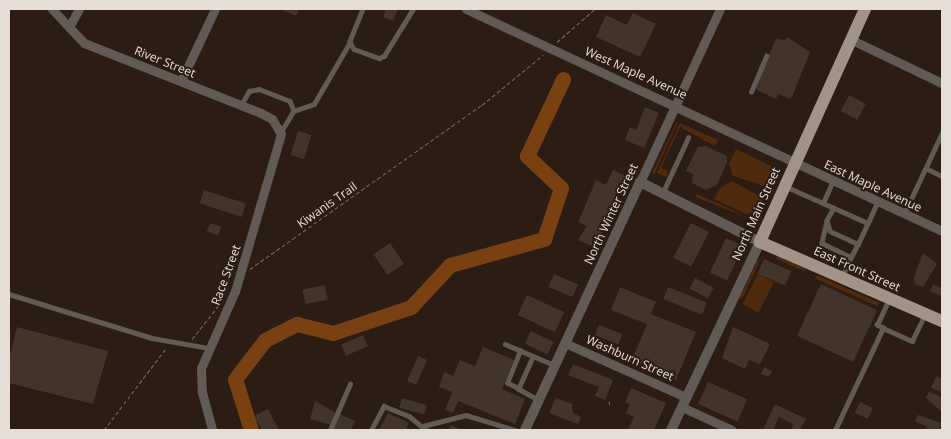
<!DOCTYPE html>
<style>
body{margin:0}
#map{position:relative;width:951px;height:439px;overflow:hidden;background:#2b1d14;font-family:"Open Sans",sans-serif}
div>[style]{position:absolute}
.green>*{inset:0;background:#4f2a0d;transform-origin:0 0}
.river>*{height:15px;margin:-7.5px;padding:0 7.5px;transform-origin:7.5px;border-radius:7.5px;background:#794112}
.building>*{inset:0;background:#43342a;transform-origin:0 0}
.path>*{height:1px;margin-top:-0.5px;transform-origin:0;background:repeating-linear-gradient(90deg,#786c64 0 4px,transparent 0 6.5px)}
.service>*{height:4.5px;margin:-2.25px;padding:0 2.25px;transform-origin:2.25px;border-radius:2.25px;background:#615a55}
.minor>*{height:9px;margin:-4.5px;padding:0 4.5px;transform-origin:4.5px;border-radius:4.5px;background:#615a55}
.tertiary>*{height:10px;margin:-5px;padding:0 5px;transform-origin:5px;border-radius:5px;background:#615a55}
.primary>*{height:12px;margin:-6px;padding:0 6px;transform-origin:6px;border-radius:6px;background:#a29389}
span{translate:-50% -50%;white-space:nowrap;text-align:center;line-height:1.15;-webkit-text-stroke:4px #2b1d14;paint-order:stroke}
.street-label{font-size:12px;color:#e7ddd7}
.frame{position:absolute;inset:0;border:10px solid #e7ddd7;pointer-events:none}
</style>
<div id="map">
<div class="green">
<i style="clip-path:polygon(677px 122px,678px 122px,653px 177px,653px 171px)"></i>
<i style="clip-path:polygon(680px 123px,718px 140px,715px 146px,680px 127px,661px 168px,668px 171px,666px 177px,657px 173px)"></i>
<i style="clip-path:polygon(736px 149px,778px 169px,771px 188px,733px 176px,729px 164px)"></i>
<i style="clip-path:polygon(732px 181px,763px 198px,761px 209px,746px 214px,714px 199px,720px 188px)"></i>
<i style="clip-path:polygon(697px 194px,735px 211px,742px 215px,695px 197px)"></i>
<i style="clip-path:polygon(762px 256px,744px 295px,738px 301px,757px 262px)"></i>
<i style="clip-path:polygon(777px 256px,805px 269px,806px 272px,776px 259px)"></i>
<i style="left:758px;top:274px;width:18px;height:34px;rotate:27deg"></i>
<i style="left:817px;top:275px;width:68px;height:4px;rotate:24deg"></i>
</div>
<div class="river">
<i style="left:251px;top:430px;width:53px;rotate:-107.4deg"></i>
<i style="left:235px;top:379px;width:49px;rotate:-52.4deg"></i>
<i style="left:265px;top:340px;width:36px;rotate:-27deg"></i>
<i style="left:297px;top:324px;width:37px;rotate:14deg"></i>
<i style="left:333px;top:333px;width:82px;rotate:-18.4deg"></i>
<i style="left:411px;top:307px;width:57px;rotate:-47.1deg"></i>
<i style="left:450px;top:265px;width:98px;rotate:-15.5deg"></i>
<i style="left:544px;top:239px;width:54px;rotate:-71.6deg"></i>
<i style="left:561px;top:188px;width:47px;rotate:-136.7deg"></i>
<i style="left:527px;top:156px;width:85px;rotate:-64.9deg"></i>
</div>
<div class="building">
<i style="clip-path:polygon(280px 9px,299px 9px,296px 16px)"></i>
<i style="clip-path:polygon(386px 9px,398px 9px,393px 21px,383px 17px)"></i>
<i style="clip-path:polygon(633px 13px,656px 24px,640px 57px,596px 37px,606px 15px,627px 25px)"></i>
<i style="clip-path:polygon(787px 37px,810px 52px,791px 99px,778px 94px,776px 99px,757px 90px,755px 84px,777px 38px,785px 41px)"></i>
<i style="left:849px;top:95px;width:19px;height:18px;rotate:28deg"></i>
<i style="clip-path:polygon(645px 107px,659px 113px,644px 148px,625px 140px,630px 127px,636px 130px)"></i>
<i style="left:298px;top:131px;width:14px;height:25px;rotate:17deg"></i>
<i style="clip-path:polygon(706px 146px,727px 156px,727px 162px,717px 185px,706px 190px,692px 183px,693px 174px,686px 171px,698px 147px)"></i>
<i style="clip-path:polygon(613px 170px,627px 177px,596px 248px,578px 240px,587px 226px,578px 222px,596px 180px,606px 185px)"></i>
<i style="left:204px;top:190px;width:44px;height:14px;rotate:18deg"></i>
<i style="left:210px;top:223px;width:12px;height:9px;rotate:20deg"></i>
<i style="left:691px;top:223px;width:20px;height:39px;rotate:27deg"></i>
<i style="left:726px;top:238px;width:19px;height:38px;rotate:25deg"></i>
<i style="left:390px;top:243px;width:25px;height:20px;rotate:56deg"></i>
<i style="clip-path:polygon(923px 253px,937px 264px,923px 287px,915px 284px,914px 277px)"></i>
<i style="left:764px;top:259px;width:30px;height:16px;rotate:24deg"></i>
<i style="left:554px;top:274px;width:26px;height:14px;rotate:23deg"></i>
<i style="left:695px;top:278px;width:21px;height:12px;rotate:28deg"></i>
<i style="left:821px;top:284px;width:62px;height:57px;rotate:25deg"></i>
<i style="clip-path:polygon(933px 284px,942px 288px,942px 296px,930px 291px)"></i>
<i style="left:325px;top:285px;width:15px;height:23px;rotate:79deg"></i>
<i style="clip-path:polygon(620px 287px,656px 302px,651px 314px,696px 332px,676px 380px,631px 362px,647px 324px,611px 310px)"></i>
<i style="left:668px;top:287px;width:42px;height:13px;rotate:22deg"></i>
<i style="left:527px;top:295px;width:41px;height:22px;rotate:25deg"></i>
<i style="left:599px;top:325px;width:25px;height:11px;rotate:21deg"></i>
<i style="clip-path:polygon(17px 327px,108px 351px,93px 404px,9px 383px,9px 359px)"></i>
<i style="clip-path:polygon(733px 327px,770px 344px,760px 364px,749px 360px,745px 369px,722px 358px)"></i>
<i style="left:531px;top:331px;width:25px;height:14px;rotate:26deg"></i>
<i style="left:363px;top:335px;width:12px;height:24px;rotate:66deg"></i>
<i style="clip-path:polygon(483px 347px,514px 360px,502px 389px,525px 399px,515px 424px,458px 401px,453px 413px,445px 410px,452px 392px,439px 387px,444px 372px,453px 376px,460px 360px,475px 366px)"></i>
<i style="left:418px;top:356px;width:10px;height:27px;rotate:24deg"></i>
<i style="clip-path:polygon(573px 364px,613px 380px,605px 400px,595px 396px,599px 387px,568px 375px)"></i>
<i style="clip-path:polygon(764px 367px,772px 371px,769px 377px,761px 374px)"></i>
<i style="clip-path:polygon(936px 376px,942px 379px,942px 392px,931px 388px)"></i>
<i style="left:708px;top:382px;width:43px;height:24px;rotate:24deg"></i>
<i style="clip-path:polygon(631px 388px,666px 403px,654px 430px,628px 430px,634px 417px,626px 413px,630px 404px,625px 402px)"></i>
<i style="clip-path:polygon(929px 392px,942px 397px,942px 412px,926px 398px)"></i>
<i style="left:402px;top:398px;width:26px;height:10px;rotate:16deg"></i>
<i style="clip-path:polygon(556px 398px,572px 404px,573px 413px,581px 417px,578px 424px,549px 413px)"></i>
<i style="clip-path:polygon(315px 401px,335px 412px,331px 425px,310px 419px)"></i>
<i style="left:860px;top:402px;width:14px;height:12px;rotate:25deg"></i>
<i style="clip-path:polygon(775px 404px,806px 419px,800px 430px,791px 430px,793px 424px,779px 417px,773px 430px,763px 430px)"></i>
<i style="clip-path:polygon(268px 409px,279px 430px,262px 430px,254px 416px)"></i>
<i style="clip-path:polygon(388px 413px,409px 423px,406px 428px,413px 430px,379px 430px)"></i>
<i style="clip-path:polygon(339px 414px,355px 421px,351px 430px,333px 430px)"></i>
<i style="clip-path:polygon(918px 415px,942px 423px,939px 430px,926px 430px,927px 427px,915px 421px)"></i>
<i style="clip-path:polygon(451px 425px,462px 430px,449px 430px)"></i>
</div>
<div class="path">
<i style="left:557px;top:42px;width:50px;rotate:-41deg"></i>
<i style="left:250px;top:269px;width:284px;rotate:-35.3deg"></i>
<i style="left:482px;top:105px;width:79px;rotate:-39.3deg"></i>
<i style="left:223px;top:295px;width:27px;rotate:-70deg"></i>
<i style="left:192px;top:339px;width:43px;rotate:-51.5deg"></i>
<i style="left:609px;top:401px;width:7px;rotate:82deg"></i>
<i style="left:104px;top:430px;width:104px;rotate:-52.8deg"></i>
</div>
<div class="service">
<i style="left:363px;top:9px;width:35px;rotate:112deg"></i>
<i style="left:350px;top:42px;width:8px;rotate:60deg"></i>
<i style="left:354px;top:49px;width:27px;rotate:20deg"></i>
<i style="left:379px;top:58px;width:5px;rotate:-22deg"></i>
<i style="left:384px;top:56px;width:55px;rotate:-58.3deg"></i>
<i style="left:751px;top:92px;width:39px;rotate:-67deg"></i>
<i style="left:241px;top:105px;width:16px;rotate:-60deg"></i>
<i style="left:249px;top:91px;width:10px;rotate:-11deg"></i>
<i style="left:259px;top:89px;width:33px;rotate:21deg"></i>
<i style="left:290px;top:101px;width:11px;rotate:68deg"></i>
<i style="left:294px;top:111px;width:26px;rotate:121deg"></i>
<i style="left:294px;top:111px;width:21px;rotate:-19deg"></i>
<i style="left:314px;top:104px;width:72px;rotate:-59.9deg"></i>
<i style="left:926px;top:168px;width:18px;rotate:27deg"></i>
<i style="left:787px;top:187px;width:39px;rotate:24deg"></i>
<i style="left:823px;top:203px;width:24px;rotate:-66deg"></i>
<i style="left:663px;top:192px;width:60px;rotate:-65.2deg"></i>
<i style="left:823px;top:203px;width:49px;rotate:24deg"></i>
<i style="left:868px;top:223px;width:24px;rotate:-66deg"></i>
<i style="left:834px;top:208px;width:14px;rotate:120deg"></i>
<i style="left:827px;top:220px;width:11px;rotate:75deg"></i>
<i style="left:830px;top:231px;width:31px;rotate:25deg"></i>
<i style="left:858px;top:244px;width:23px;rotate:-65deg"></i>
<i style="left:904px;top:214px;width:89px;rotate:-64.9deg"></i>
<i style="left:827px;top:221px;width:23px;rotate:103deg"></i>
<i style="left:822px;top:243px;width:32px;rotate:26deg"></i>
<i style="left:851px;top:257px;width:15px;rotate:-62deg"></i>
<i style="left:842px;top:277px;width:22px;rotate:-66deg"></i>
<i style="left:9px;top:294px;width:150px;rotate:17.1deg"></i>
<i style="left:152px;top:338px;width:58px;rotate:10deg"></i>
<i style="left:883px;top:328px;width:7px;rotate:-153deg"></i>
<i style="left:877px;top:325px;width:29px;rotate:-65deg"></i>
<i style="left:505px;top:344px;width:53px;rotate:23.2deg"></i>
<i style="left:533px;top:357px;width:35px;rotate:114deg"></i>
<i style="left:519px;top:389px;width:23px;rotate:29deg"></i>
<i style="left:519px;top:389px;width:13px;rotate:-153deg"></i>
<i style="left:507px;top:383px;width:35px;rotate:-68deg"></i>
<i style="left:423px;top:426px;width:44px;rotate:-14.3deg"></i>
<i style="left:466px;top:415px;width:51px;rotate:17deg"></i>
<i style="left:330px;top:430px;width:50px;rotate:-66.5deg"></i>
<i style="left:371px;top:430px;width:27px;rotate:-62deg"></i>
<i style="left:384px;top:406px;width:27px;rotate:22deg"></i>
<i style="left:409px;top:416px;width:22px;rotate:39deg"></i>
<i style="left:835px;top:430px;width:113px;rotate:-64.8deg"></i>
<i style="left:883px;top:328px;width:32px;rotate:24deg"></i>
<i style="left:912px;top:341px;width:28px;rotate:-64deg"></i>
</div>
<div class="minor">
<i style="left:52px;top:9px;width:47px;rotate:46.7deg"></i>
<i style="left:84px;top:43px;width:190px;rotate:21.6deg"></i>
<i style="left:261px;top:113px;width:13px;rotate:29deg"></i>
<i style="left:272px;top:119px;width:17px;rotate:59deg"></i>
<i style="left:281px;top:134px;width:164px;rotate:106.3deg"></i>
<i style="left:235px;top:291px;width:84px;rotate:113.8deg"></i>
<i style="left:201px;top:368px;width:24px;rotate:88deg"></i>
<i style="left:202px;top:392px;width:39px;rotate:75deg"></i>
<i style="left:466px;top:9px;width:525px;rotate:25deg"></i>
<i style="left:69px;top:27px;width:21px;rotate:-61deg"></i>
<i style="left:850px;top:39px;width:102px;rotate:25.6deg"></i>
<i style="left:181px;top:81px;width:80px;rotate:-64.7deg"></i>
<i style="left:640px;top:182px;width:191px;rotate:-65.2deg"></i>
<i style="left:565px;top:343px;width:133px;rotate:24.1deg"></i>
<i style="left:682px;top:407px;width:55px;rotate:24.7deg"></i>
</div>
<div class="tertiary">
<i style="left:525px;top:430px;width:273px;rotate:-65.1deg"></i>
<i style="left:640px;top:182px;width:134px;rotate:26.6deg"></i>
<i style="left:760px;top:242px;width:208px;rotate:115.3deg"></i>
</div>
<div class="primary">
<i style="left:865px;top:9px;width:256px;rotate:114.3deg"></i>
<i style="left:760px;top:242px;width:198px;rotate:23.5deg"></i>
</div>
<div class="street-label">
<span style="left:165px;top:62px;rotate:22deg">River Street</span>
<span style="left:636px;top:73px;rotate:24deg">West Maple Avenue</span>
<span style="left:873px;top:186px;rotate:25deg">East Maple Avenue</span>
<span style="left:327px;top:205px;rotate:-35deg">Kiwanis Trail</span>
<span style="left:611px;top:214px;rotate:-65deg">North Winter Street</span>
<span style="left:756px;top:214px;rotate:-66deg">North Main Street</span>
<span style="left:857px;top:269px;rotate:24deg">East Front Street</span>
<span style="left:226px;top:275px;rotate:-70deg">Race Street</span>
<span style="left:630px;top:358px;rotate:24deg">Washburn Street</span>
</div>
<div class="frame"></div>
</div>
